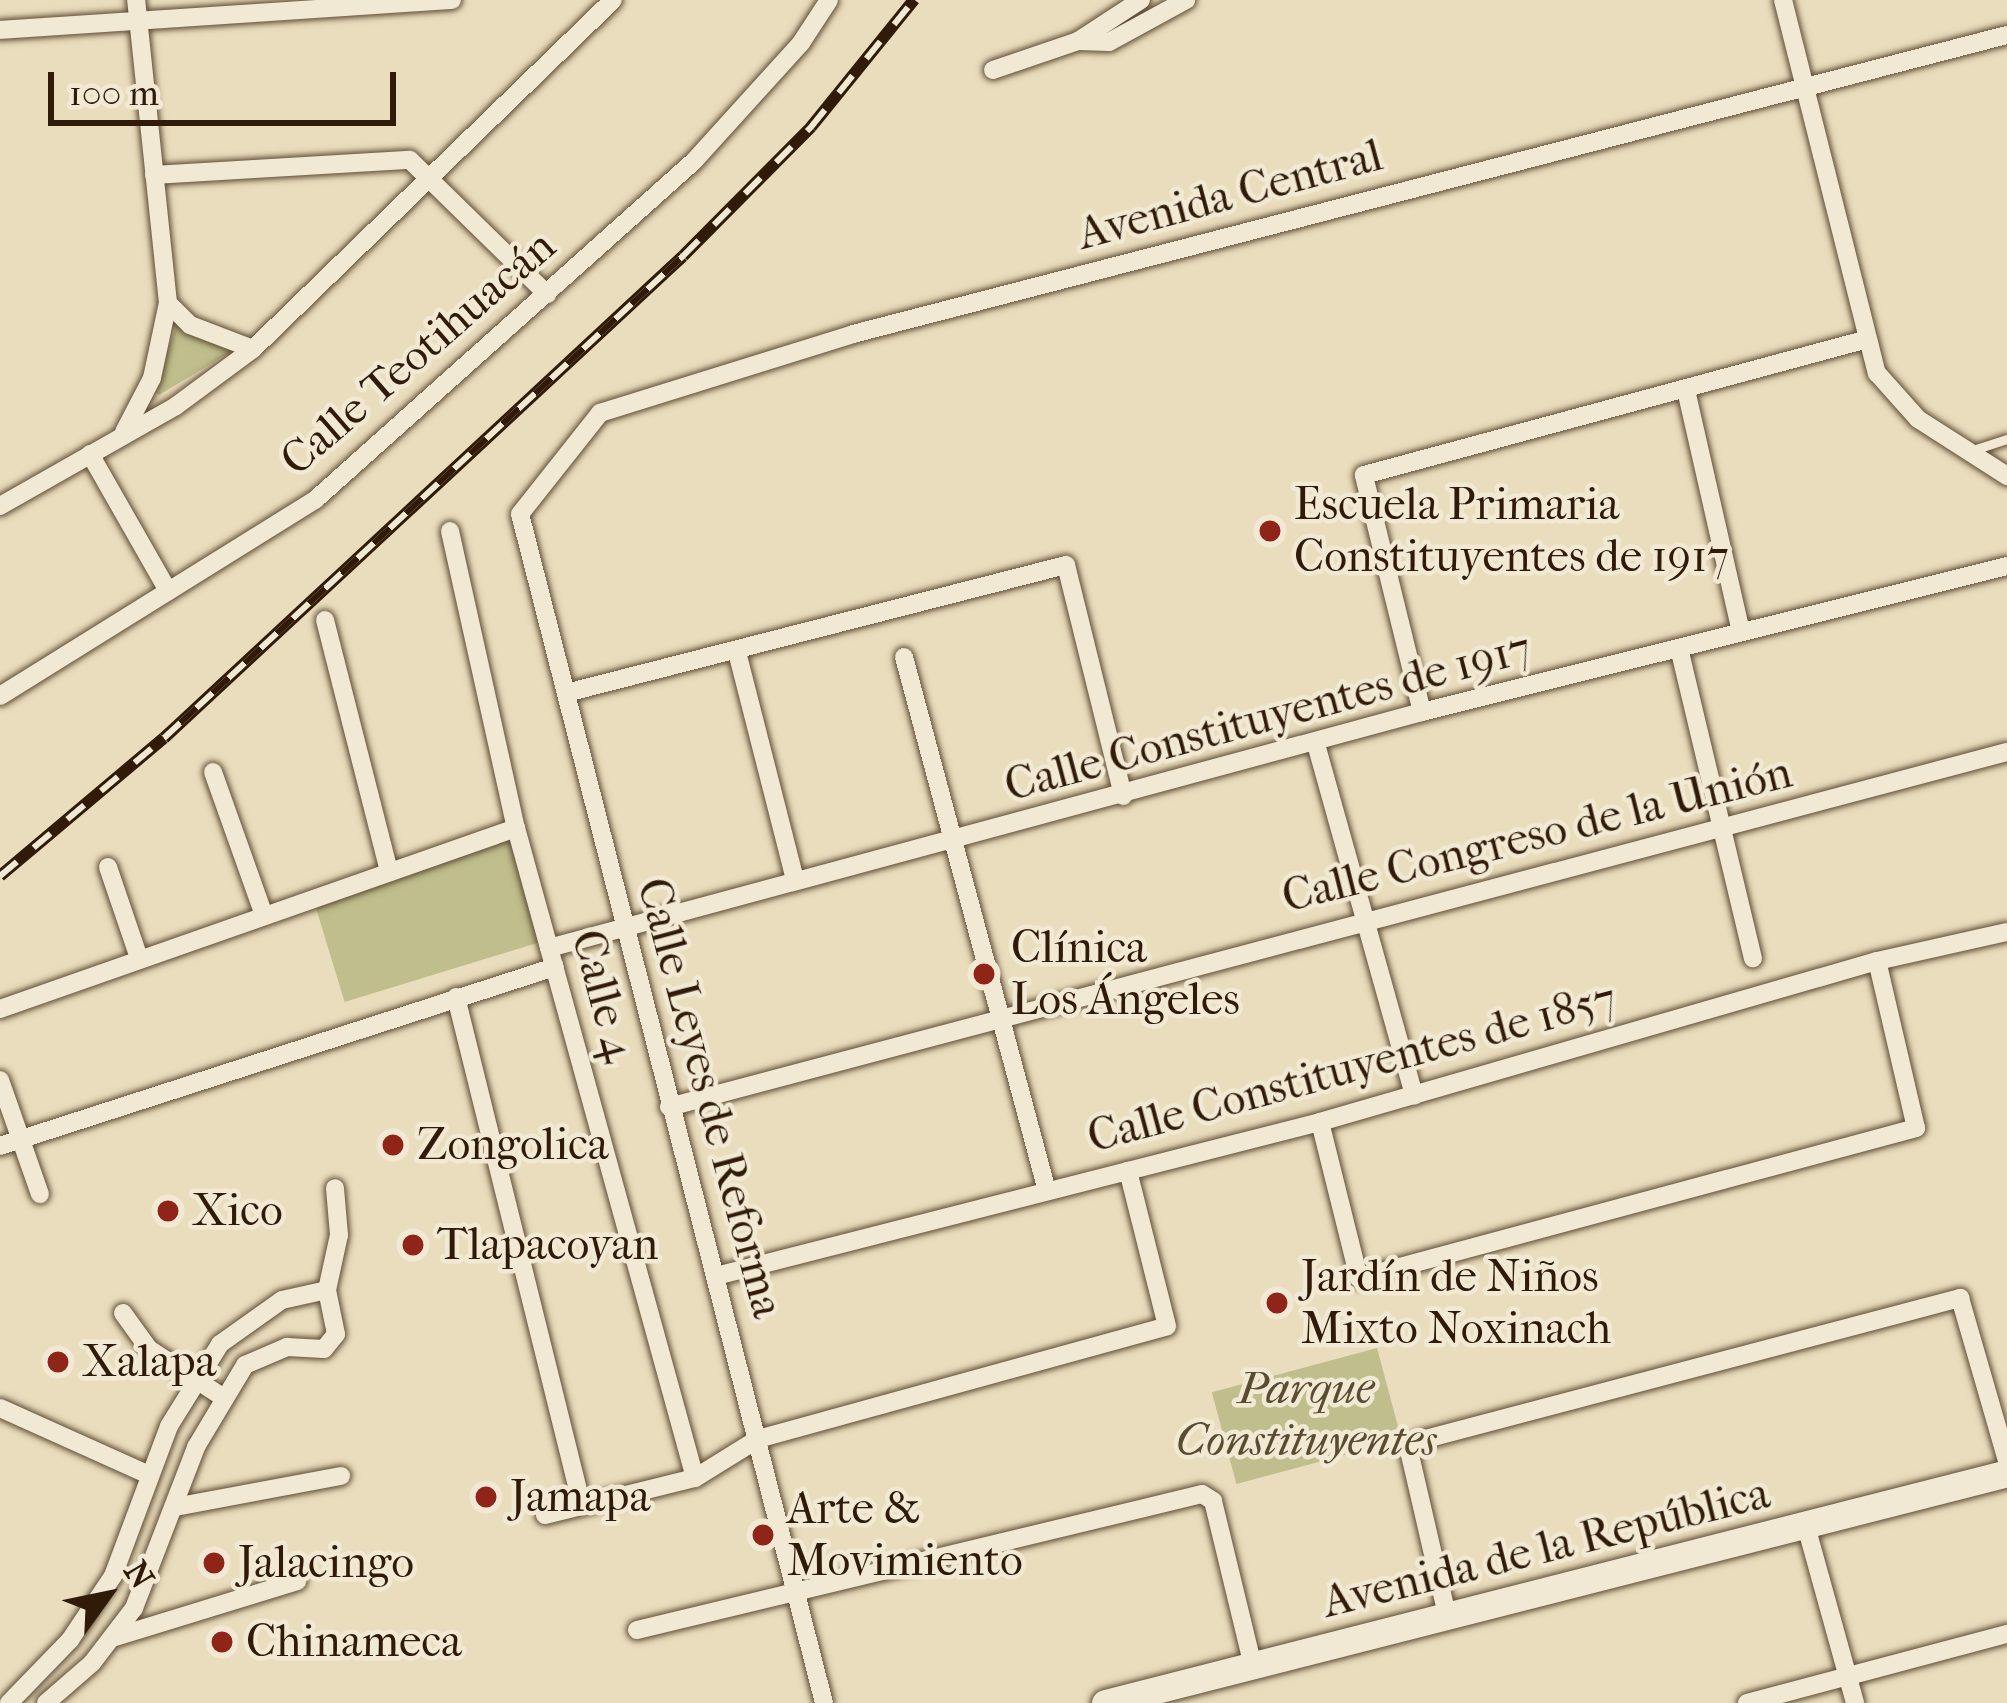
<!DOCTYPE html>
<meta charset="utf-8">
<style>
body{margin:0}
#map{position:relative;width:2007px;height:1703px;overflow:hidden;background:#eaddbd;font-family:"IM FELL French Canon",serif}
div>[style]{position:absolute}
.green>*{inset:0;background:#bfbe8c;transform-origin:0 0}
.roads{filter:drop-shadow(0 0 3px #5e4c35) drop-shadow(0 0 3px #5e4c35)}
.lane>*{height:9px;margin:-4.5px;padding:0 4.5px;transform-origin:4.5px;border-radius:4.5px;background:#f1e9d4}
.street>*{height:18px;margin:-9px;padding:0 9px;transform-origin:9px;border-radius:9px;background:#f1e9d4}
.secondary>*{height:27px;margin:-13.5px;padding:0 13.5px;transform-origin:13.5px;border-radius:13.5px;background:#f1e9d4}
.rail>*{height:12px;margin-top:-6px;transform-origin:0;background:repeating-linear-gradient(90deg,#f1e9d4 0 22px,#2f1b08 0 44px);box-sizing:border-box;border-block:3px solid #2f1b08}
.dots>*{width:33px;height:33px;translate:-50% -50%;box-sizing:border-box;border:6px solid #f1e9d4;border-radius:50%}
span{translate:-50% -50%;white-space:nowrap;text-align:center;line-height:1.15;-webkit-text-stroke:9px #f1e9d4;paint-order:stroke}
.street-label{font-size:45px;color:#2f1b08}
.poi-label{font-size:45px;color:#2f1b08}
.left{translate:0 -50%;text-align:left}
.park-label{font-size:45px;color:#5a4c30;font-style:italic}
.north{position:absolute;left:48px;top:1535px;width:120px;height:120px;-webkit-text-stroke:9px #f1e9d4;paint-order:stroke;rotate:57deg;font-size:33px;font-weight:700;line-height:48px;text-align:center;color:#2f1b08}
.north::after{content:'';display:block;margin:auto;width:42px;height:54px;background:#2f1b08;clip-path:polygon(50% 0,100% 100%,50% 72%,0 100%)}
.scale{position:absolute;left:48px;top:72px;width:348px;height:54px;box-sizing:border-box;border:6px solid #2f1b08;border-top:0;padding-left:15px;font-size:36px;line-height:42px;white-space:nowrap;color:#2f1b08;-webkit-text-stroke:9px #f1e9d4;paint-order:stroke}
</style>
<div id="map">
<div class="green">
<i style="clip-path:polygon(182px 311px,237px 348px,159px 395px,153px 391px)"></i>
<i style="left:518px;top:837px;width:107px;height:214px;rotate:73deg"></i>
<i style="left:1377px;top:1348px;width:95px;height:171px;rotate:75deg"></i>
</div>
<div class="roads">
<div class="lane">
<i style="left:1970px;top:451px;width:39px;rotate:-18deg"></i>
</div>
<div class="street">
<i style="left:1783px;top:0;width:385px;rotate:75.9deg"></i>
<i style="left:1877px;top:373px;width:62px;rotate:48.3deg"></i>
<i style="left:1918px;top:419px;width:106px;rotate:32.6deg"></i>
<i style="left:0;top:30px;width:453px;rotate:-3.8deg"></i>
<i style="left:1078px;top:41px;width:75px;rotate:-33.1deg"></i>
<i style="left:993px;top:70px;width:90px;rotate:-18.8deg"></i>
<i style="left:1078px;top:41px;width:31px;rotate:2deg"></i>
<i style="left:1109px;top:42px;width:88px;rotate:-28.6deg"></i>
<i style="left:154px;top:175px;width:256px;rotate:-3.4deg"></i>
<i style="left:410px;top:160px;width:192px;rotate:44.4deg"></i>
<i style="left:168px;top:303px;width:31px;rotate:45deg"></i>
<i style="left:190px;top:325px;width:67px;rotate:20.9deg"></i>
<i style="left:1686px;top:390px;width:248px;rotate:77.2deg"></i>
<i style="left:124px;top:432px;width:61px;rotate:-62.6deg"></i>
<i style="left:152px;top:378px;width:77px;rotate:-78deg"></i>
<i style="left:168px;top:303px;width:305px;rotate:-96deg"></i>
<i style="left:90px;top:454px;width:158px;rotate:60.3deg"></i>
<i style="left:0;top:506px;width:202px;rotate:-29.6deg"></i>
<i style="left:176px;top:406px;width:96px;rotate:-36.5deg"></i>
<i style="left:253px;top:349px;width:501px;rotate:-44.11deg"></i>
<i style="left:450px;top:531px;width:304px;rotate:77.5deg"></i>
<i style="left:516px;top:828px;width:674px;rotate:74.6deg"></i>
<i style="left:325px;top:620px;width:260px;rotate:75.7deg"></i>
<i style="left:1679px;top:648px;width:319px;rotate:76.6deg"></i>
<i style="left:737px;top:652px;width:234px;rotate:75.7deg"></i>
<i style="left:904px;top:657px;width:553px;rotate:75.01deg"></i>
<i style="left:566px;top:693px;width:516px;rotate:-14.36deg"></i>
<i style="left:1066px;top:565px;width:238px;rotate:76.1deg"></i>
<i style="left:0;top:696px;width:372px;rotate:-31.9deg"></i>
<i style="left:316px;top:499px;width:507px;rotate:-41.8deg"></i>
<i style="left:694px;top:161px;width:159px;rotate:-47.8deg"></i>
<i style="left:801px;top:43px;width:51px;rotate:-56.9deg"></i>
<i style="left:1422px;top:712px;width:244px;rotate:-103.8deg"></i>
<i style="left:1364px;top:475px;width:518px;rotate:-15.11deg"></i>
<i style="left:1316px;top:744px;width:365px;rotate:74.4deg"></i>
<i style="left:213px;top:772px;width:152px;rotate:70.4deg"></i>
<i style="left:108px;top:867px;width:96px;rotate:71.2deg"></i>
<i style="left:549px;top:948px;width:904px;rotate:-15.13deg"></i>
<i style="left:1422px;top:712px;width:603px;rotate:-14.01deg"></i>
<i style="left:456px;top:997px;width:524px;rotate:76.1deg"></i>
<i style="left:0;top:1009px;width:547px;rotate:-19.33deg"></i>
<i style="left:0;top:1080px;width:121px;rotate:70.7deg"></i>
<i style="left:669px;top:1107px;width:1384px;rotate:-14.86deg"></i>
<i style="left:1320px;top:1122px;width:161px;rotate:76deg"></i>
<i style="left:1359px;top:1278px;width:577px;rotate:-15.07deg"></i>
<i style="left:1916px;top:1128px;width:171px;rotate:-103.1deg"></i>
<i style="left:0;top:1146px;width:583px;rotate:-17.88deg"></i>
<i style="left:716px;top:1276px;width:623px;rotate:-14.3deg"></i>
<i style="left:1320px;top:1122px;width:580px;rotate:-16.12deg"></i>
<i style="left:1877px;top:961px;width:133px;rotate:-12.6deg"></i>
<i style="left:327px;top:1290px;width:56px;rotate:-77.7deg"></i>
<i style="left:339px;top:1235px;width:47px;rotate:-94.9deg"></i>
<i style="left:123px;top:1313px;width:44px;rotate:54.2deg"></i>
<i style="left:149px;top:1349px;width:86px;rotate:33.1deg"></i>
<i style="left:0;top:1408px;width:163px;rotate:24.2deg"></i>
<i style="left:175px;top:1507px;width:169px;rotate:-10.6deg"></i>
<i style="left:545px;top:1515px;width:154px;rotate:-13.9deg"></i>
<i style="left:695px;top:1478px;width:74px;rotate:-31.8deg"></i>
<i style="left:758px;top:1439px;width:424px;rotate:-15.4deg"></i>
<i style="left:1167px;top:1326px;width:160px;rotate:-104.1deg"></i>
<i style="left:1806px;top:1526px;width:184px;rotate:74.5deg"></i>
<i style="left:1447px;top:1615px;width:164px;rotate:-103deg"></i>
<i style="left:1410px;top:1455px;width:16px;rotate:-60deg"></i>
<i style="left:1418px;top:1441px;width:561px;rotate:-14.78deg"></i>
<i style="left:1960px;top:1298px;width:170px;rotate:73.9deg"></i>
<i style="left:637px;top:1630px;width:581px;rotate:-13.53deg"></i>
<i style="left:1202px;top:1494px;width:13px;rotate:32deg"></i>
<i style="left:1213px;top:1501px;width:170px;rotate:76.4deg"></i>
<i style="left:112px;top:1638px;width:194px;rotate:-17.1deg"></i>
<i style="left:9px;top:1703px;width:88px;rotate:-45.9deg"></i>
<i style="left:70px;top:1640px;width:77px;rotate:-56.1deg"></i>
<i style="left:113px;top:1576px;width:160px;rotate:-69.5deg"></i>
<i style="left:169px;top:1426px;width:97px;rotate:-58.1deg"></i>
<i style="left:220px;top:1344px;width:76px;rotate:-35.4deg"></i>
<i style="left:282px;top:1300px;width:46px;rotate:-12.5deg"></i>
<i style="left:46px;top:1703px;width:61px;rotate:-41deg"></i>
<i style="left:92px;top:1663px;width:69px;rotate:-52.6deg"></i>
<i style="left:134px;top:1608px;width:173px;rotate:-68.9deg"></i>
<i style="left:196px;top:1447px;width:96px;rotate:-59.1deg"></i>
<i style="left:245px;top:1365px;width:46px;rotate:-23.2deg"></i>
<i style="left:287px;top:1347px;width:37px;rotate:3deg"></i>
<i style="left:324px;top:1349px;width:19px;rotate:-51deg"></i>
<i style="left:336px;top:1334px;width:45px;rotate:-101.6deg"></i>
<i style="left:824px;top:1703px;width:1227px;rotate:-104.34deg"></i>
<i style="left:520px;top:514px;width:129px;rotate:-51.6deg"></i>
<i style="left:600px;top:413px;width:265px;rotate:-17.3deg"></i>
<i style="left:853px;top:334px;width:1192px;rotate:-14.53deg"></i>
<i style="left:1747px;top:1703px;width:269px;rotate:-14.9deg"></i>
</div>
<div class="secondary">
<i style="left:1105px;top:1703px;width:931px;rotate:-14.3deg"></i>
</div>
</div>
<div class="rail">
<i style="left:0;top:876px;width:214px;rotate:-40.1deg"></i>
<i style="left:164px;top:738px;width:708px;rotate:-42.88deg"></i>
<i style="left:683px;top:256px;width:182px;rotate:-45.2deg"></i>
<i style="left:811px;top:127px;width:164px;rotate:-51deg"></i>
</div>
<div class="dots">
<i style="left:1270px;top:531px;background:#8f2418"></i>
<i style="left:984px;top:974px;background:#8f2418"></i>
<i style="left:393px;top:1145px;background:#8f2418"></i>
<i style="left:168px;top:1211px;background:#8f2418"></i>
<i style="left:413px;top:1245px;background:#8f2418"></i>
<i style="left:1277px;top:1303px;background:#8f2418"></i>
<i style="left:58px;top:1362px;background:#8f2418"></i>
<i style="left:486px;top:1497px;background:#8f2418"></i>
<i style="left:763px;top:1535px;background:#8f2418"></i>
<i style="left:214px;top:1563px;background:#8f2418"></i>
<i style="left:222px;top:1642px;background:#8f2418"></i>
</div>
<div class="street-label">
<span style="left:1230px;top:195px;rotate:-15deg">Avenida Central</span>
<span style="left:418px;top:353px;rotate:-41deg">Calle Teotihuacán</span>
<span style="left:1268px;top:717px;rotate:-15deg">Calle Constituyentes de 1917</span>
<span style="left:1537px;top:835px;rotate:-14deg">Calle Congreso de la Unión</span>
<span style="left:603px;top:996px;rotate:75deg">Calle 4</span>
<span style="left:1352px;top:1068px;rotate:-15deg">Calle Constituyentes de 1857</span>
<span style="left:710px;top:1098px;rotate:75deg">Calle Leyes de Reforma</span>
<span style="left:1546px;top:1548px;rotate:-14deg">Avenida de la República</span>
</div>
<div class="poi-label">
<span class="left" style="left:1294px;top:531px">Escuela Primaria<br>Constituyentes de 1917</span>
<span class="left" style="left:1011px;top:974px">Clínica<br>Los Ángeles</span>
<span class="left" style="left:417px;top:1145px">Zongolica</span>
<span class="left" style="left:192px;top:1211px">Xico</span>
<span class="left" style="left:437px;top:1245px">Tlapacoyan</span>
<span class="left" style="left:1301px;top:1303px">Jardín de Niños<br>Mixto Noxinach</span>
<span class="left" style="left:82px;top:1362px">Xalapa</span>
<span class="left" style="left:510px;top:1497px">Jamapa</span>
<span class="left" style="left:787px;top:1535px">Arte &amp;<br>Movimiento</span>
<span class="left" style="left:238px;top:1563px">Jalacingo</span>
<span class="left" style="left:246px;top:1642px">Chinameca</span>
</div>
<div class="park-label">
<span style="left:1306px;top:1415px">Parque<br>Constituyentes</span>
</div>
<div class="north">N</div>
<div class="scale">100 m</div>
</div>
